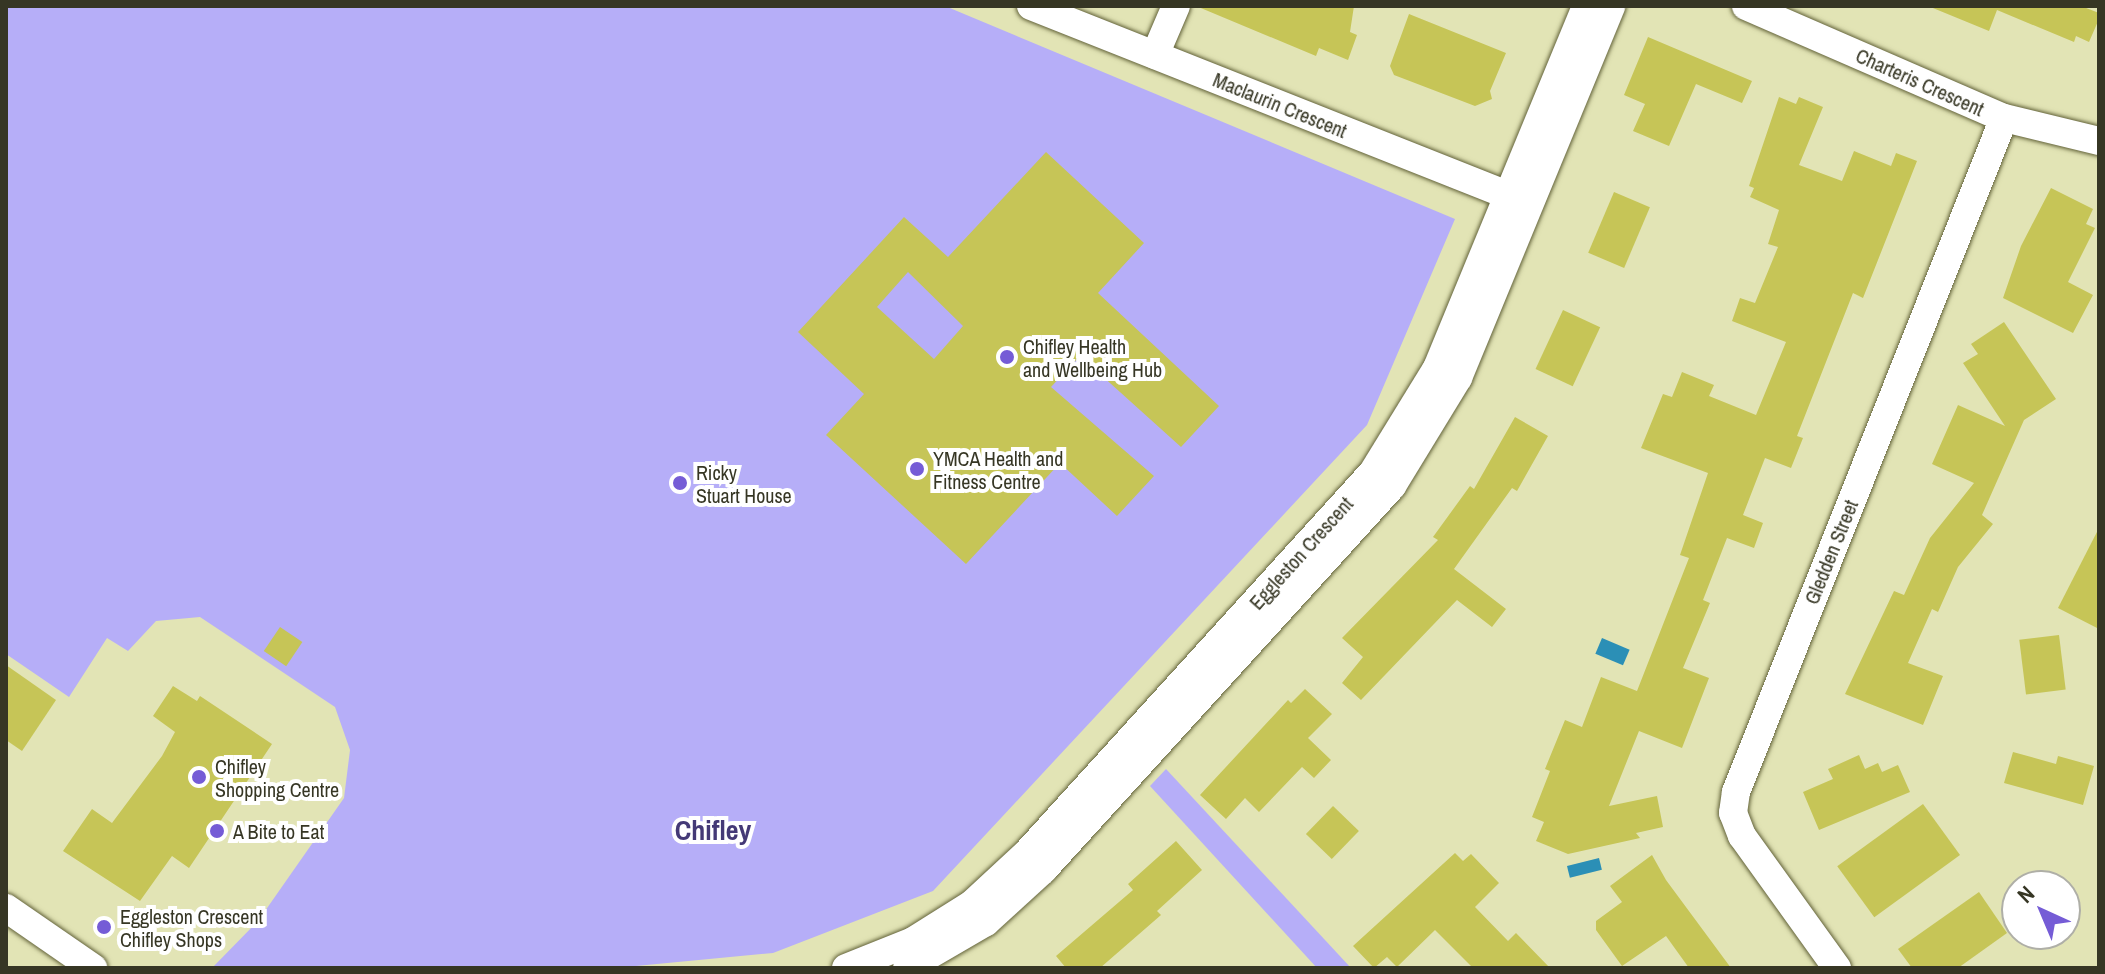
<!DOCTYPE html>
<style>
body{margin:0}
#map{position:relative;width:2105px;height:974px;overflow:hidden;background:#e2e4b5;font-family:"Archivo Narrow",sans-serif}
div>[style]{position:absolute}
.green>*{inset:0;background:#b6aef8}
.water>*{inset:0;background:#2b8fb6;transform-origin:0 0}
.building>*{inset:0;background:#c6c557;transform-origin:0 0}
.roads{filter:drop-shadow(0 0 2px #626239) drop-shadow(0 0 2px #626239)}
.minor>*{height:28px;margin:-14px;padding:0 14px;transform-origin:14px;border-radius:14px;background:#fff}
.dots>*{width:22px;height:22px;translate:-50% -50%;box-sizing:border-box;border:4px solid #fff;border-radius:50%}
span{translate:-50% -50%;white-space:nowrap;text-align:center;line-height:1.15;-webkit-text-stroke:8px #fff;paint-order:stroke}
.street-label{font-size:20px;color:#363624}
.poi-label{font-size:20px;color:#363624}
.left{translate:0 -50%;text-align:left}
.district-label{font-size:28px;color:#443976;font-weight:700}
.frame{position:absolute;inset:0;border:8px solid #363624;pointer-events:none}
.north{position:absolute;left:2001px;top:870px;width:80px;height:80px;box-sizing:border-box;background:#fff;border:2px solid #afafa7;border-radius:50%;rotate:316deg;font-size:22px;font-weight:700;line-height:32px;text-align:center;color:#363624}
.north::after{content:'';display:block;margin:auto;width:28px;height:36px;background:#755cd6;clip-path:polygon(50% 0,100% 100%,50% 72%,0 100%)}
</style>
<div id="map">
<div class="green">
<i style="clip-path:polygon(6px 6px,945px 6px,1455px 219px,1367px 425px,933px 891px,773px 953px,615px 968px,212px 968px,258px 921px,344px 798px,350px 750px,335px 707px,200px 617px,156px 621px,128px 651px,107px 638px,69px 697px,6px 654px)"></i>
<i style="clip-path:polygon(1166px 769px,1351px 968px,1317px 968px,1150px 786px)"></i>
</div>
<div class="water">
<i style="left:1602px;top:638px;width:30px;height:17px;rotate:23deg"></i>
<i style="left:1599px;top:858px;width:12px;height:33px;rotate:76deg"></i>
</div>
<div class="building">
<i style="clip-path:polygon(1196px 6px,1354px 6px,1350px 32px,1357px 35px,1348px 60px,1319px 48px,1316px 56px)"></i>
<i style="clip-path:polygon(1928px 6px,2081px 6px,2099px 13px,2099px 19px,2089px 42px,2076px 36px,2074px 42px,1997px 10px,1989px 31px)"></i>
<i style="clip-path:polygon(1409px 14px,1506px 53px,1490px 91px,1492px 99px,1475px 106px,1394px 75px,1390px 66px)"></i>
<i style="clip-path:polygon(1648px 37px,1752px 81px,1742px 103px,1696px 84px,1669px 146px,1633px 131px,1645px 104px,1624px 95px)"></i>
<i style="clip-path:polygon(1779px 97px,1796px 104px,1799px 97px,1823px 107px,1799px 165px,1842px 181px,1854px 151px,1891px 166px,1896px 153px,1917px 161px,1863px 298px,1853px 293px,1797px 436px,1803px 438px,1791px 468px,1765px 458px,1743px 515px,1763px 523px,1754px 548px,1727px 538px,1703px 600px,1710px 603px,1683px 668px,1709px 678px,1682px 748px,1639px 731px,1609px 806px,1657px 796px,1663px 827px,1636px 833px,1640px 838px,1568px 854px,1536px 841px,1544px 822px,1532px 817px,1550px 771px,1545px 769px,1565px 720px,1582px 727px,1601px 677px,1637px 691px,1689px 558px,1680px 555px,1708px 473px,1641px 448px,1663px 394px,1672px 397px,1682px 372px,1714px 385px,1709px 396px,1756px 415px,1786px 342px,1732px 321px,1740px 298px,1755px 303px,1778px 247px,1768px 244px,1779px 210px,1750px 197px,1754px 188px,1749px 186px)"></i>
<i style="clip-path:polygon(evenodd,1046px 152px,1144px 243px,1098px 293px,1219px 406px,1181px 447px,1080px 356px,1051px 387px,1154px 476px,1117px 516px,1060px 463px,966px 564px,826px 435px,864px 394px,798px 332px,904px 217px,948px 257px,1046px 152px,908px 272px,963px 326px,934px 359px,877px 307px,908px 272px)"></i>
<i style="clip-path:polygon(2051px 188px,2093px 209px,2086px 224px,2095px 228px,2068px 282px,2093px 295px,2073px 333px,2003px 298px,2021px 246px)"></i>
<i style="left:1614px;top:192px;width:39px;height:66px;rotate:23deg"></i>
<i style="left:1563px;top:310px;width:41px;height:65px;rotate:25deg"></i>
<i style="clip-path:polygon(2004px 322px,2056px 399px,2024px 420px,1982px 515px,1993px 524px,1958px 567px,1938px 612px,1932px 609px,1908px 663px,1943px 676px,1923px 725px,1845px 694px,1894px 591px,1904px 595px,1930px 538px,1974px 483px,1932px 464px,1958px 405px,2005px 426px,1963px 363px,1978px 354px,1971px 344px)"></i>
<i style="clip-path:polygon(1515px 417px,1548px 436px,1517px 491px,1512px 488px,1454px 569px,1506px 609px,1492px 627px,1457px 600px,1361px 700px,1342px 683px,1363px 657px,1342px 638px,1438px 540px,1433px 537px,1470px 486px,1474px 489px)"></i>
<i style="clip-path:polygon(2099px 528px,2099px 629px,2058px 608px)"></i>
<i style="left:280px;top:627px;width:27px;height:29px;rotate:34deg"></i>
<i style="left:2059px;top:635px;width:55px;height:40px;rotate:83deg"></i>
<i style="clip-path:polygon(6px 665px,56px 700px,22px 751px,6px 740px)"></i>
<i style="clip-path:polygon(173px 686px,197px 701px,200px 696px,272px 744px,189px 868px,172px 856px,140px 901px,63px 851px,92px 809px,112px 823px,162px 756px,175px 732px,153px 716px)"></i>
<i style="clip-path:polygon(1305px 689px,1332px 714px,1308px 738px,1331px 760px,1314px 778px,1302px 767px,1259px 812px,1245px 798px,1226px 819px,1200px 795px,1288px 700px,1291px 703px)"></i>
<i style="clip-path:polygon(2013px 752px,2056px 764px,2058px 756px,2094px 766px,2083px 805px,2004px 783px)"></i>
<i style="clip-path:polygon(1859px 755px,1865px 769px,1878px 763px,1882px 772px,1898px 765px,1910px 792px,1819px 830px,1803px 792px,1833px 779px,1828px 769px)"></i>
<i style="left:1923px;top:804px;width:63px;height:106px;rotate:54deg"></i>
<i style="left:1333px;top:806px;width:36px;height:39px;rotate:44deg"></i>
<i style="clip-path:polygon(1176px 841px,1202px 870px,1157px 911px,1161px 915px,1100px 968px,1066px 968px,1056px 956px,1133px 890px,1128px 884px)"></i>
<i style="clip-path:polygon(1455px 853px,1463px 861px,1471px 854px,1499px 883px,1475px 907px,1508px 941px,1516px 933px,1550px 968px,1473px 968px,1435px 930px,1397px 967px,1387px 957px,1374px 968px,1353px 946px)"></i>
<i style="clip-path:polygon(1652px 855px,1666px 880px,1731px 968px,1689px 968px,1666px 936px,1622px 966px,1596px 930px,1596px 921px,1622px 902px,1610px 886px)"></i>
<i style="clip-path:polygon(1979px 892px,2007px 933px,1958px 968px,1912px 968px,1898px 949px)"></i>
</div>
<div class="roads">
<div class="minor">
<i style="left:1031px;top:6px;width:531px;rotate:21.64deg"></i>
<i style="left:1746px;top:6px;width:281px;rotate:23.5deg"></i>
<i style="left:2004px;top:118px;width:98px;rotate:13.6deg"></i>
<i style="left:1155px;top:55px;width:53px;rotate:-66.8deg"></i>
<i style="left:6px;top:908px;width:106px;rotate:34.6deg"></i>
<i style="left:846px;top:968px;width:72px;rotate:-21.9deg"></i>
<i style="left:913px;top:941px;width:70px;rotate:-32.1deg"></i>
<i style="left:972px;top:904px;width:75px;rotate:-42.8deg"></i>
<i style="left:1027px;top:853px;width:515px;rotate:-47.76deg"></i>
<i style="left:1373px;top:472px;width:122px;rotate:-58.4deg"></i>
<i style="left:1437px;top:368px;width:391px;rotate:-67.6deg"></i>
<i style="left:907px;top:968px;width:91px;rotate:-30.2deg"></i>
<i style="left:986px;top:922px;width:77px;rotate:-42.4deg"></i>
<i style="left:1043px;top:870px;width:519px;rotate:-47.73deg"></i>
<i style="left:1392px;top:486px;width:127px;rotate:-58.6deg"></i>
<i style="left:1458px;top:378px;width:402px;rotate:-67.6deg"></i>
<i style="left:1837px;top:968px;width:163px;rotate:-125.7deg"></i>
<i style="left:1742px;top:836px;width:25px;rotate:-111deg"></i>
<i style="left:1733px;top:813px;width:21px;rotate:-82deg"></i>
<i style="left:1736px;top:792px;width:725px;rotate:-68.32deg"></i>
</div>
</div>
<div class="dots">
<i style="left:1007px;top:357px;background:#755cd6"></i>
<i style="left:917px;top:469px;background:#755cd6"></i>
<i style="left:680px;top:483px;background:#755cd6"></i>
<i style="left:199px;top:777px;background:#755cd6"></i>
<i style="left:217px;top:831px;background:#755cd6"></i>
<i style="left:104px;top:927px;background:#755cd6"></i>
</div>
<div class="street-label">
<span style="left:1920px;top:82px;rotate:24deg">Charteris Crescent</span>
<span style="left:1280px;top:105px;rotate:22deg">Maclaurin Crescent</span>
<span style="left:1831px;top:552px;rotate:-68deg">Gledden Street</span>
<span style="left:1301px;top:553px;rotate:-48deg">Eggleston Crescent</span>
</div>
<div class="poi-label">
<span class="left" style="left:1023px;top:358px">Chifley Health<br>and Wellbeing Hub</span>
<span class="left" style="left:933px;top:470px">YMCA Health and<br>Fitness Centre</span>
<span class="left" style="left:696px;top:484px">Ricky<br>Stuart House</span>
<span class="left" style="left:215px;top:778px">Chifley<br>Shopping Centre</span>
<span class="left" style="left:233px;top:831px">A Bite to Eat</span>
<span class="left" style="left:120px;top:928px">Eggleston Crescent<br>Chifley Shops</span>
</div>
<div class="district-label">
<span style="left:713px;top:830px">Chifley</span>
</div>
<div class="frame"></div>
<div class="north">N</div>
</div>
